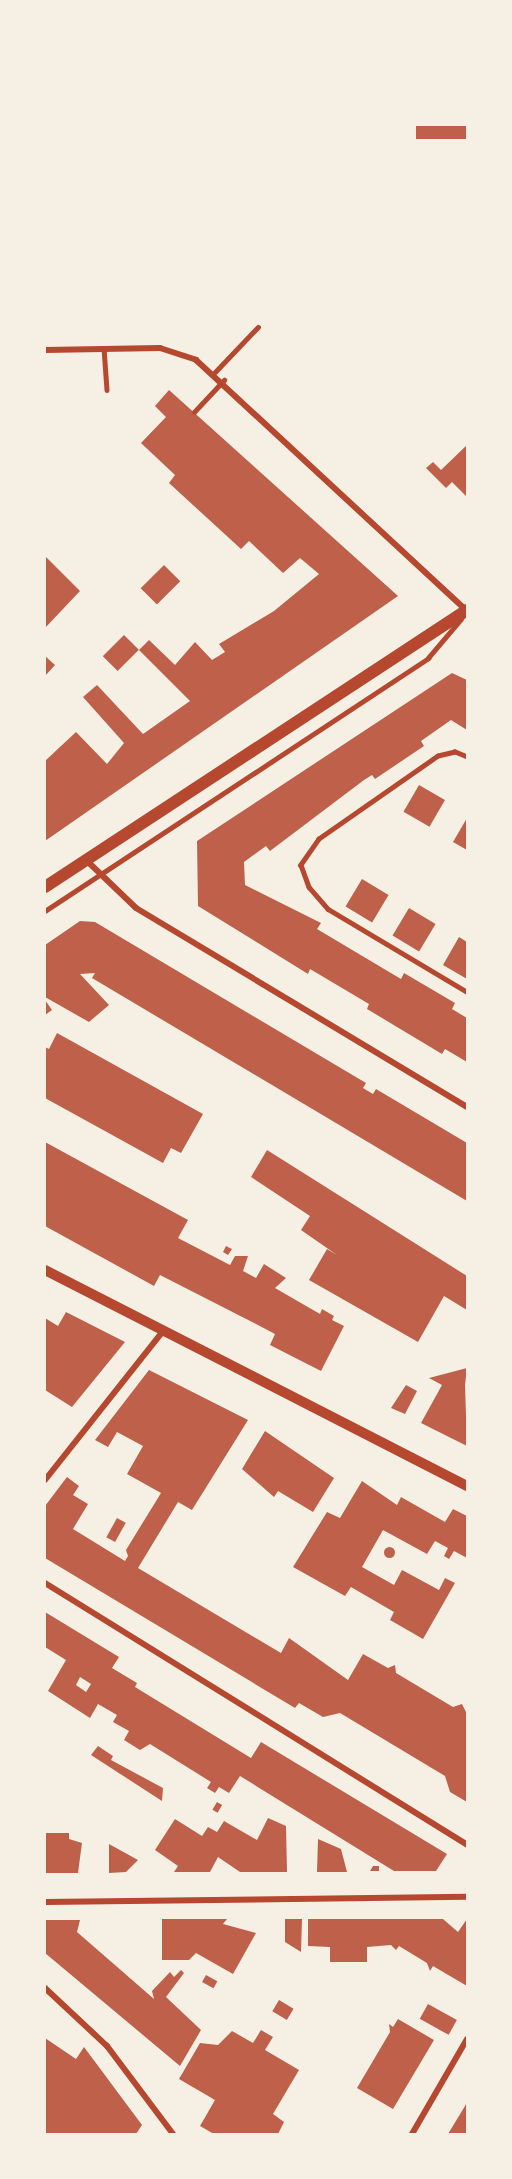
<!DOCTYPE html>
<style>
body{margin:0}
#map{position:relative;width:512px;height:2179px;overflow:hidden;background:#f6efe4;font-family:Karla,sans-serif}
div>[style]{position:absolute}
.building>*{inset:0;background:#bf614a;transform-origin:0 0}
.round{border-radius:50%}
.service>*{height:4.5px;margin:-2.25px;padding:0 2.25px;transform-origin:2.25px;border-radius:2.25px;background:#b5482f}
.minor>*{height:6px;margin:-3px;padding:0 3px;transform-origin:3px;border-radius:3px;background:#b5482f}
.tertiary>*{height:10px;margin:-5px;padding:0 5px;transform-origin:5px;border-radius:5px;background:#b5482f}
.secondary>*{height:12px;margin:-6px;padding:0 6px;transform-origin:6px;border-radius:6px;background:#b5482f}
span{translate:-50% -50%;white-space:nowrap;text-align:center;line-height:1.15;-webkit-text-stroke:6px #f6efe4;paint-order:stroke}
.frame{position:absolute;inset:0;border:46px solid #f6efe4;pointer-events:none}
</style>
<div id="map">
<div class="building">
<i style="left:467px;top:126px;width:13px;height:51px;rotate:90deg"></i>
<i style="clip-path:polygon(169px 390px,398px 596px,45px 841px,45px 761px,76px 732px,107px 764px,124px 743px,83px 697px,97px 685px,143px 734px,190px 701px,139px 650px,149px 640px,175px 665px,195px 642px,212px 660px,225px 652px,219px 644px,274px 611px,319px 574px,300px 558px,283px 573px,249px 541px,241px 549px,169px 483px,175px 475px,141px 443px,166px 417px,155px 406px)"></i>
<i style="clip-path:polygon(467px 445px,467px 497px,452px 482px,446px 488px,426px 468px,433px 462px,441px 470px)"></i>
<i style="clip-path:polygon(45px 556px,80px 591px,45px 628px)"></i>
<i style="left:164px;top:565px;width:23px;height:33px;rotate:45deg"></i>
<i style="left:124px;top:635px;width:21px;height:30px;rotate:45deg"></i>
<i style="clip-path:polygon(45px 656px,55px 665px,45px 676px)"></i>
<i style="clip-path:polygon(452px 673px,467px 680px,467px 730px,451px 720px,421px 741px,424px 746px,375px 779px,372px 775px,364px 780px,270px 851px,266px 846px,244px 862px,245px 885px,321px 923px,317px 929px,401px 979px,404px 973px,455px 1003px,452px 1009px,467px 1018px,467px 1062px,445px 1049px,442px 1054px,367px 1009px,369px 1004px,310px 969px,308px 974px,198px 906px,197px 841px)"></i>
<i style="left:419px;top:785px;width:30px;height:31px;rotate:30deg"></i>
<i style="clip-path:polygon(467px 818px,467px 850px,453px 842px)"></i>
<i style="left:362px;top:879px;width:31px;height:32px;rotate:31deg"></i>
<i style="left:409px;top:908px;width:31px;height:32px;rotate:31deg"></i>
<i style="clip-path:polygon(80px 921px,95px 922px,366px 1083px,363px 1088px,373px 1094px,376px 1089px,467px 1143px,467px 1201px,92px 978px,95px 973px,80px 974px,109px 1005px,89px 1022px,45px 997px,45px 945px)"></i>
<i style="clip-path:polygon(459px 937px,467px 942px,467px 979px,443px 965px)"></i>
<i style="clip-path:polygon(45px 1000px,52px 1010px,45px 1015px)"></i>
<i style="clip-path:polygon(57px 1033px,203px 1114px,181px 1153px,171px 1148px,163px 1163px,45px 1098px,45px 1047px,49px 1049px)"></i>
<i style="clip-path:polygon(45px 1142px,188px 1220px,178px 1238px,230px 1265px,235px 1256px,248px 1256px,243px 1271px,256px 1278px,264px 1264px,286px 1278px,275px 1288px,320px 1314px,322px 1309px,334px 1316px,332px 1320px,344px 1326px,321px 1371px,270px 1345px,275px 1334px,256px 1324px,160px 1275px,154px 1286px,45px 1226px)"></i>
<i style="clip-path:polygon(267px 1150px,467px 1276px,467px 1310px,444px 1296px,418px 1342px,309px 1280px,327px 1249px,337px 1255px,301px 1230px,310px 1216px,251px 1177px)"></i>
<i style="clip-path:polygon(226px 1246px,232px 1249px,228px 1255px,223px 1252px)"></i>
<i style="clip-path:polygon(66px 1312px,125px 1342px,72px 1407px,45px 1390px,45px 1318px,58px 1326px)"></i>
<i style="clip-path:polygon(467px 1368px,465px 1385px,467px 1446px,421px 1423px,442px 1385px,429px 1378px)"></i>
<i style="clip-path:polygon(149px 1370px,248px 1420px,192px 1510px,178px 1502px,138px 1568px,281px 1653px,289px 1638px,348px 1680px,363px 1654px,388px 1668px,395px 1665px,396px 1673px,453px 1707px,462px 1704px,467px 1714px,467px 1802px,450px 1792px,445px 1776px,340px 1713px,323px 1717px,299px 1703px,295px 1708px,45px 1558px,45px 1506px,67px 1477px,79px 1486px,73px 1495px,88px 1504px,73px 1529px,125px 1561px,128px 1556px,126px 1550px,161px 1493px,127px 1474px,143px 1446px,117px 1432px,108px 1447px,95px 1440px)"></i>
<i style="clip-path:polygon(406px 1385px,417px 1391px,405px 1414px,391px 1408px)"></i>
<i style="clip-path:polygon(265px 1431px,334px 1478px,313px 1512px,278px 1491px,274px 1497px,242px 1469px)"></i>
<i style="clip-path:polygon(362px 1481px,397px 1505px,401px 1497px,445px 1522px,453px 1509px,467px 1516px,467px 1558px,454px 1551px,449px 1559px,444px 1556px,448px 1548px,435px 1541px,427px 1554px,383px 1530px,362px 1567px,394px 1585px,402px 1570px,439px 1590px,445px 1578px,455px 1583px,423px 1639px,390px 1620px,394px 1612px,363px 1594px,351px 1587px,345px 1596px,293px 1567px,327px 1512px,340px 1518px)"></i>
<i style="left:117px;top:1518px;width:10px;height:22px;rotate:29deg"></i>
<i class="round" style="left:383.5px;top:1546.5px;width:11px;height:11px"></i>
<i style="clip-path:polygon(evenodd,45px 1612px,119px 1657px,112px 1668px,137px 1683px,135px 1687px,251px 1758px,261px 1742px,447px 1854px,436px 1871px,394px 1871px,240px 1776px,229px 1793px,219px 1787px,215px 1793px,207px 1788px,211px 1782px,150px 1744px,140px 1750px,124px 1740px,129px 1731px,113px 1722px,117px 1715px,98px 1704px,90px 1718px,48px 1691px,66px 1660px,45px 1647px,45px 1612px,80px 1677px,91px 1684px,86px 1692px,76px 1685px,80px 1677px)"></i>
<i style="clip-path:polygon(98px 1746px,113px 1756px,111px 1760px,163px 1788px,162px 1801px,91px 1755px)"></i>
<i style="left:217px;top:1802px;width:6px;height:9px;rotate:31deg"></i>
<i style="clip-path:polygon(268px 1818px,286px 1826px,287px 1872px,240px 1872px,218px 1857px,210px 1872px,174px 1872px,178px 1866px,155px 1850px,175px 1819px,202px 1836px,208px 1827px,217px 1832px,224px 1821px,257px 1840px)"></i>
<i style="clip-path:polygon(45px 1833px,69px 1833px,69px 1839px,82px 1843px,78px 1873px,45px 1873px)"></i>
<i style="clip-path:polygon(318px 1839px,341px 1849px,347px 1872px,317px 1872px)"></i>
<i style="clip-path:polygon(109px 1844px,138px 1860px,126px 1872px,109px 1873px)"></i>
<i style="clip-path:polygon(373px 1866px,379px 1866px,379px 1871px,370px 1871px)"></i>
<i style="clip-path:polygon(162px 1919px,227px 1919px,223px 1924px,256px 1933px,233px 1974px,196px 1953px,189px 1960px,162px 1960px)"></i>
<i style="clip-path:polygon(285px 1919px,302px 1919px,301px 1952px,285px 1942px)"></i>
<i style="clip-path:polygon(308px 1919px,443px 1919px,458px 1932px,467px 1919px,467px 1986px,433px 1966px,430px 1971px,427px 1963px,399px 1946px,396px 1950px,391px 1945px,367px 1947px,367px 1962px,330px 1962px,330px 1947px,308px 1946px)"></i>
<i style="clip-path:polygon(45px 1920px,80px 1920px,77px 1932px,154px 1999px,152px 1991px,170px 1972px,174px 1977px,181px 1970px,184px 1973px,166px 1997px,201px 2030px,180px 2066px,45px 1953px)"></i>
<i style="left:206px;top:1975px;width:13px;height:8px;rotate:29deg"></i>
<i style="left:279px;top:2000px;width:17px;height:13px;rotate:31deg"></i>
<i style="left:428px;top:2004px;width:33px;height:17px;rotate:29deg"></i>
<i style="clip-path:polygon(398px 2019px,434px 2040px,393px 2109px,357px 2088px,390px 2032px,389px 2024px,393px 2027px)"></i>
<i style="clip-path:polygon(261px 2030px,273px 2037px,265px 2050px,299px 2070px,273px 2114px,284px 2122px,278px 2134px,214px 2134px,200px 2126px,215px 2100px,179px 2079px,200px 2043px,218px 2045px,232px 2031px,253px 2043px)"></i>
<i style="clip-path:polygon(45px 2038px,76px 2059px,84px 2047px,142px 2125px,136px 2134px,45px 2134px)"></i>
<i style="clip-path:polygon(467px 2102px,467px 2134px,448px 2134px,465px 2106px)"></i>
</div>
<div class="service">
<i style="left:104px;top:348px;width:42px;rotate:85.9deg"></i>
<i style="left:215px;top:372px;width:62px;rotate:-46.3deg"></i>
<i style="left:194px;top:412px;width:44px;rotate:-46.8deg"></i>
<i style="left:467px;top:757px;width:13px;rotate:-157deg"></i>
<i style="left:455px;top:752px;width:17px;rotate:167deg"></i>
<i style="left:438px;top:756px;width:145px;rotate:145.1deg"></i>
<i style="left:319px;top:839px;width:32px;rotate:125deg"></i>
<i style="left:301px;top:865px;width:23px;rotate:70deg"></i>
<i style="left:309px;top:887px;width:29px;rotate:49deg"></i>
<i style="left:328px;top:909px;width:162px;rotate:30.8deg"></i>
<i style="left:45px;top:911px;width:459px;rotate:-33.4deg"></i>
<i style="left:428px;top:658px;width:51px;rotate:-49.8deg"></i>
</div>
<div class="minor">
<i style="left:45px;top:350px;width:115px;rotate:-1deg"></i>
<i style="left:160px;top:348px;width:38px;rotate:18deg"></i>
<i style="left:196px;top:360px;width:369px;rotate:42.8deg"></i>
<i style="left:86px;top:860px;width:69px;rotate:43.8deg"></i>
<i style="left:136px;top:908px;width:386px;rotate:31deg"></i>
<i style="left:45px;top:1480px;width:190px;rotate:-51.6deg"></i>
<i style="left:45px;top:1583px;width:497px;rotate:31.8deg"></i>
<i style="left:45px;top:1902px;width:422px;rotate:-0.7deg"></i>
<i style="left:45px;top:1988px;width:85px;rotate:43.1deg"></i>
<i style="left:107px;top:2046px;width:110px;rotate:53.1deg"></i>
<i style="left:412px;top:2134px;width:110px;rotate:-59.9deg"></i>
</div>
<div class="tertiary">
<i style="left:45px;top:1270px;width:474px;rotate:27.1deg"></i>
</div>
<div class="secondary">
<i style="left:45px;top:887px;width:505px;rotate:-33.28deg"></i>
</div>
<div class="frame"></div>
</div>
